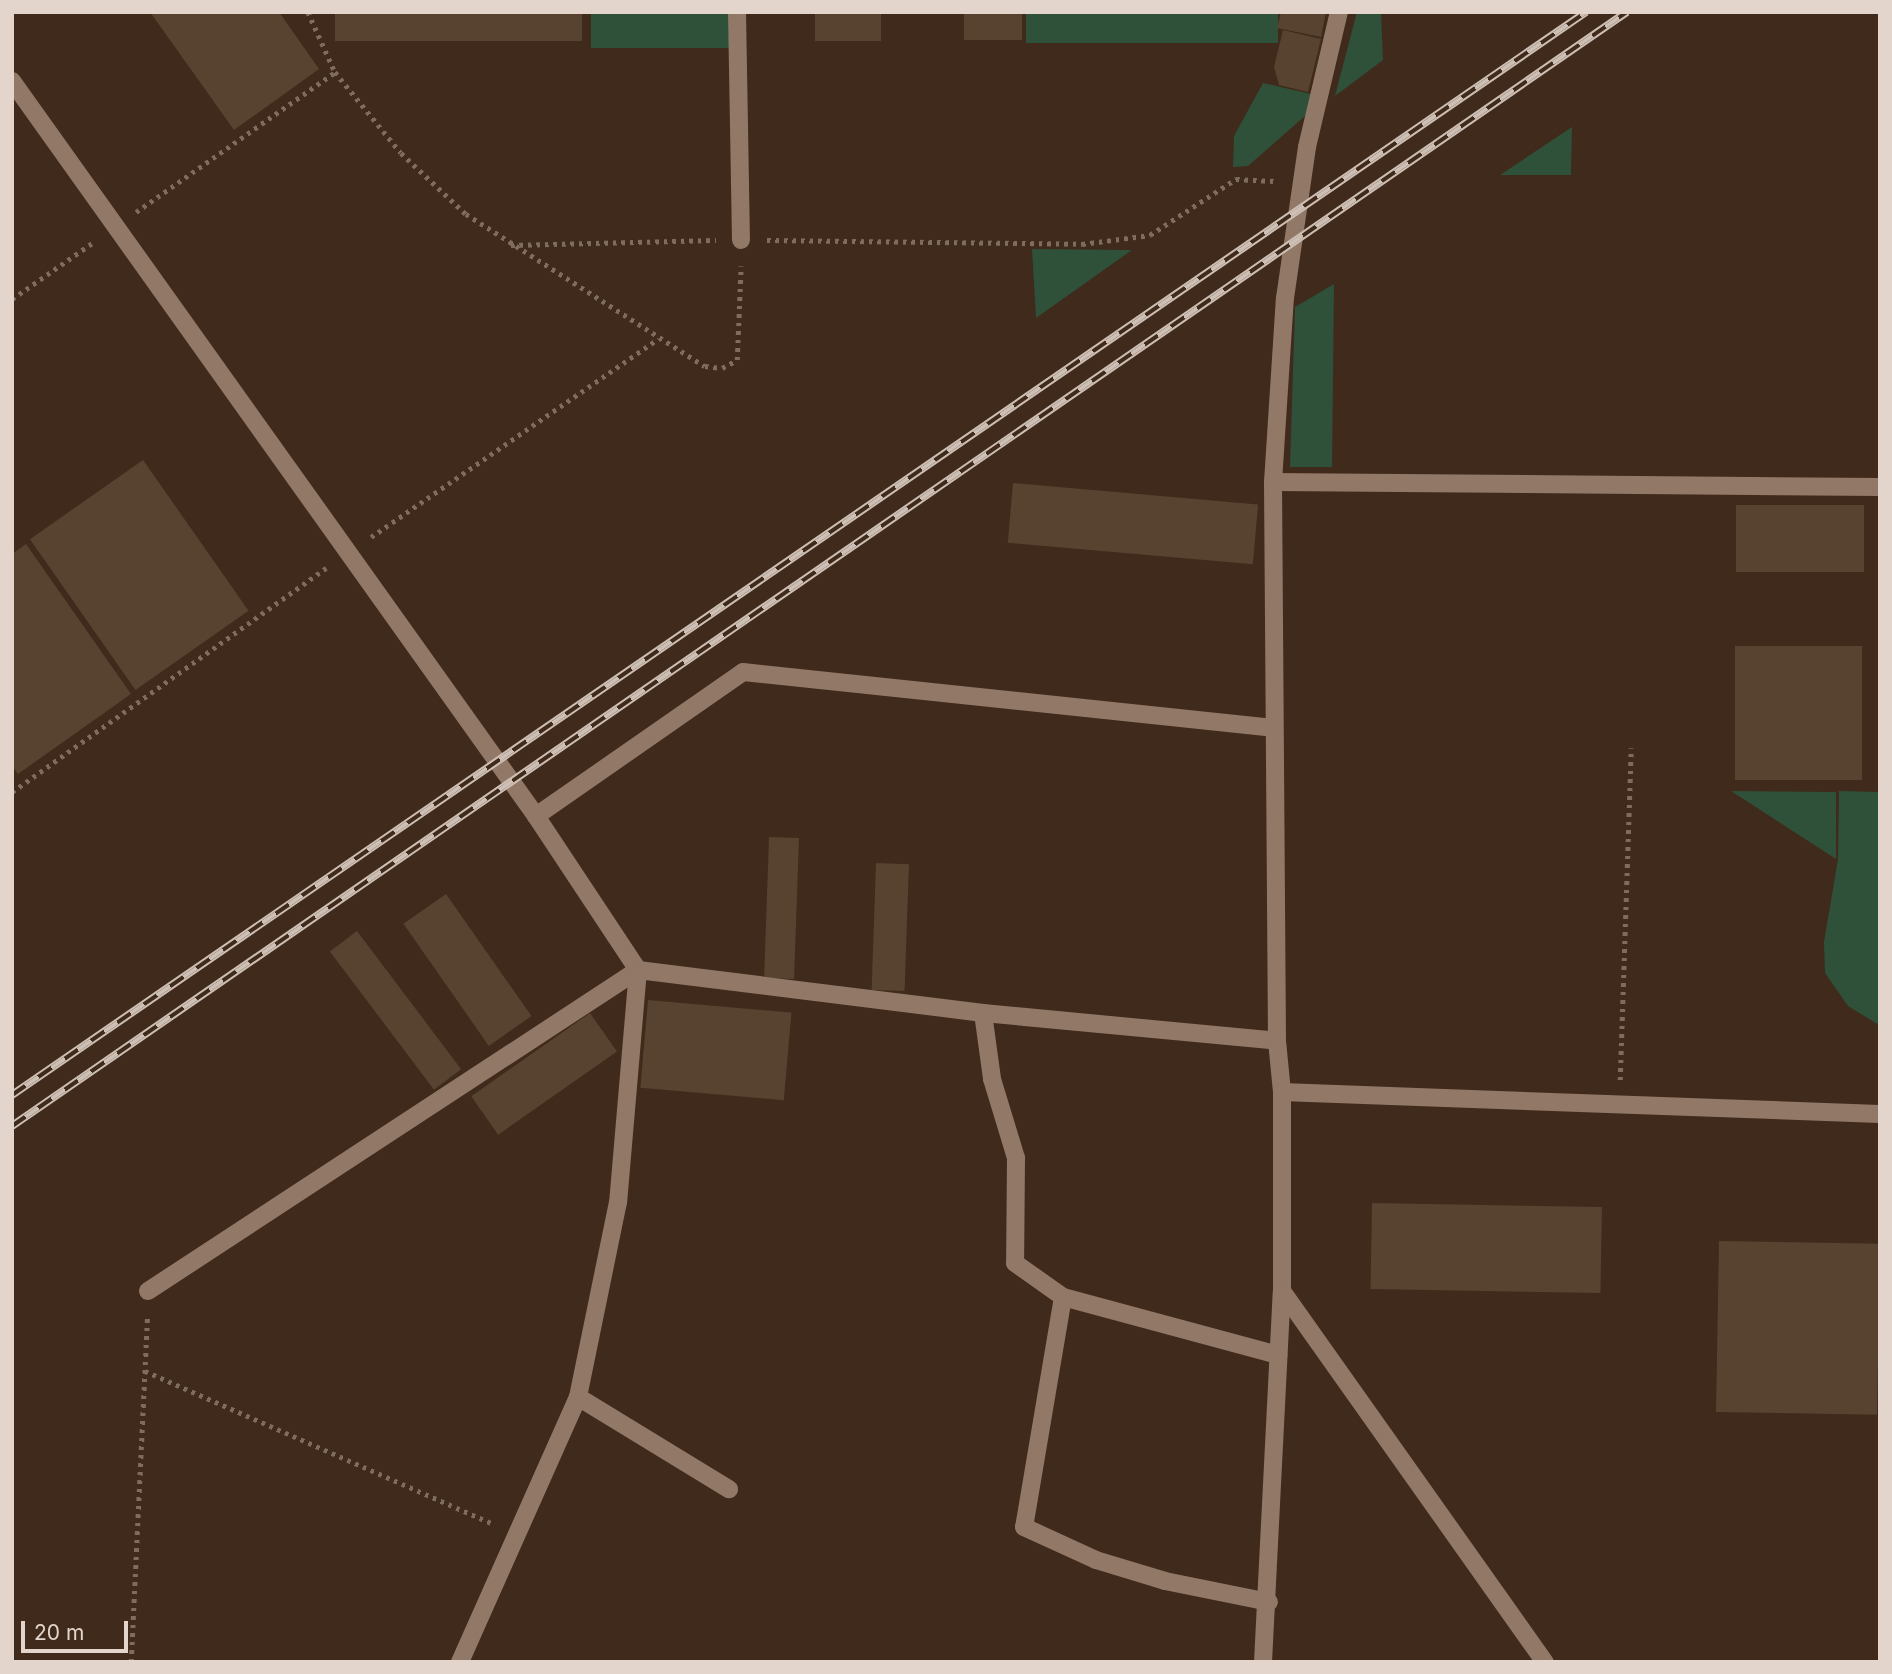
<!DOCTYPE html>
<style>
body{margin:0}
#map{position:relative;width:1892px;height:1674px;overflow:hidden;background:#3f2a1b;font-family:Inter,sans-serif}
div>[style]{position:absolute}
.green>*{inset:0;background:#2f513a;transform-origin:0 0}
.building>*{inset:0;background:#574330;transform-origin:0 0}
.path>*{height:4.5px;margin-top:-2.25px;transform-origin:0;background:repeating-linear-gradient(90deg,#7e6c5f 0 3.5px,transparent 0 8.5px)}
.minor>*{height:18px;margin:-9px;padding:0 9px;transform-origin:9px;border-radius:9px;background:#917867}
.rail>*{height:8px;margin-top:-4px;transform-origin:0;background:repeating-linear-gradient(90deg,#3f2a1b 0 16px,#cebfb5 0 32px);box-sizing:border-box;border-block:2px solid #cebfb5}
span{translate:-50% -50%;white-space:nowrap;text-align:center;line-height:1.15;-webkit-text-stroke:5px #3f2a1b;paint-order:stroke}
.frame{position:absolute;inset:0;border:14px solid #e3d5cc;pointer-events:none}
.scale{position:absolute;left:21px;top:1621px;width:107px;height:32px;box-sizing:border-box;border:4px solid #e3d5cc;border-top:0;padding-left:9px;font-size:21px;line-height:24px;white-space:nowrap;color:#e3d5cc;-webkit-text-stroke:5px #3f2a1b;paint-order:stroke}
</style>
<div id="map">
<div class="green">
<i style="left:591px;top:12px;width:138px;height:36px"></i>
<i style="left:1026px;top:12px;width:252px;height:31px"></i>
<i style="clip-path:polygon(1357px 12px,1381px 12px,1383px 60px,1335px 96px)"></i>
<i style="clip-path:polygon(1263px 83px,1311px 94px,1306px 115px,1248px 166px,1233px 167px,1234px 136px)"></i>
<i style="clip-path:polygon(1572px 127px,1571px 175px,1500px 175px)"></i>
<i style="clip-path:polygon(1032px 249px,1132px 250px,1036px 318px)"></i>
<i style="clip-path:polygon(1334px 284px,1332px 467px,1290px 467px,1295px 307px)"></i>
<i style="clip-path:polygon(1731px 791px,1836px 792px,1836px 859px)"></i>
<i style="clip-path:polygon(1839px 791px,1880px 792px,1879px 1025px,1848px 1006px,1825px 973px,1824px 942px,1838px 859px)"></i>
</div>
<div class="building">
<i style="clip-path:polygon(150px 12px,279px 12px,319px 69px,234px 130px)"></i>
<i style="left:335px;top:12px;width:247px;height:29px"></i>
<i style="left:815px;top:12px;width:66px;height:29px"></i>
<i style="left:964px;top:12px;width:58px;height:28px"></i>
<i style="clip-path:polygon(1281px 12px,1326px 12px,1321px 37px,1277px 28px)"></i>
<i style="clip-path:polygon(1283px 30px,1321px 39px,1308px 92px,1279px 85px,1274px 67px)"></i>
<i style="left:143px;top:460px;width:184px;height:138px;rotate:55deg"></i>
<i style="left:1013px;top:483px;width:246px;height:60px;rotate:5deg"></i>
<i style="left:1736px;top:505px;width:128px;height:67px"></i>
<i style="clip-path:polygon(26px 544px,131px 694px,18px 774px,12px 766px,12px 554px)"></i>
<i style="left:1735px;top:646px;width:127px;height:134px"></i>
<i style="left:769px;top:837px;width:30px;height:141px;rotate:2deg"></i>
<i style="left:876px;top:863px;width:33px;height:127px;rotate:2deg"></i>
<i style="left:446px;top:894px;width:149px;height:52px;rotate:55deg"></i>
<i style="left:357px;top:931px;width:173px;height:34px;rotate:53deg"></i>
<i style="left:648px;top:1000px;width:144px;height:88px;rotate:5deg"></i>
<i style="left:590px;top:1013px;width:47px;height:145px;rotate:55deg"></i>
<i style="left:1372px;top:1203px;width:230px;height:86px;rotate:1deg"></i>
<i style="left:1719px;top:1241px;width:161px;height:171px;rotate:1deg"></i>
</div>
<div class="path">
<i style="left:308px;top:12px;width:66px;rotate:65.8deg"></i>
<i style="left:136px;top:212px;width:243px;rotate:-35.1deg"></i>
<i style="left:335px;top:72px;width:104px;rotate:50.8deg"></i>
<i style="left:401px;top:153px;width:89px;rotate:43.2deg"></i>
<i style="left:466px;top:214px;width:283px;rotate:32.5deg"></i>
<i style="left:705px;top:366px;width:17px;rotate:7deg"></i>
<i style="left:722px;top:368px;width:17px;rotate:-28deg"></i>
<i style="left:737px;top:360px;width:94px;rotate:-87.6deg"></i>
<i style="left:767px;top:240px;width:315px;rotate:0.7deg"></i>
<i style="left:1082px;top:244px;width:69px;rotate:-7.5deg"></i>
<i style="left:1150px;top:235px;width:103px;rotate:-33.1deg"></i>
<i style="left:1236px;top:179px;width:39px;rotate:3deg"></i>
<i style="left:511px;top:245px;width:205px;rotate:-1.4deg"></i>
<i style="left:12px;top:299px;width:101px;rotate:-34.9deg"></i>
<i style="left:371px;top:537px;width:349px;rotate:-34.6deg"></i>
<i style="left:12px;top:792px;width:386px;rotate:-35.5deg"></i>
<i style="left:1620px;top:1080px;width:332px;rotate:-88.1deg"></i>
<i style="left:145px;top:1371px;width:380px;rotate:23.7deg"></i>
<i style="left:131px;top:1662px;width:345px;rotate:-87.3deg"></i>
</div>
<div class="minor">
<i style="left:737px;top:12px;width:228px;rotate:89deg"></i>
<i style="left:12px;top:81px;width:903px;rotate:54.51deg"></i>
<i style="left:536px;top:816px;width:185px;rotate:56.5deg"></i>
<i style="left:638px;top:970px;width:348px;rotate:7.1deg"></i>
<i style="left:983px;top:1013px;width:295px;rotate:5.4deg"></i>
<i style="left:1277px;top:1041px;width:51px;rotate:84.4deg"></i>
<i style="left:1282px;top:1092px;width:199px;rotate:90deg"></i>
<i style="left:1282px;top:1291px;width:455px;rotate:54.7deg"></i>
<i style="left:1273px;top:482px;width:607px;rotate:0.47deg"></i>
<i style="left:536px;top:816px;width:252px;rotate:-34.8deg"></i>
<i style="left:743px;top:672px;width:534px;rotate:6.02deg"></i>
<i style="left:983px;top:1013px;width:67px;rotate:82.2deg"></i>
<i style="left:992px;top:1079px;width:83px;rotate:73.1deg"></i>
<i style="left:1016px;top:1158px;width:105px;rotate:90.5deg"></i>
<i style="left:1015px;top:1263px;width:59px;rotate:35.3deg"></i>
<i style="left:1063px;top:1297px;width:223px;rotate:15.1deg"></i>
<i style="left:1277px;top:1041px;width:559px;rotate:-90.41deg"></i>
<i style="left:1273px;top:482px;width:184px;rotate:-86.3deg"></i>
<i style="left:1285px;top:298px;width:153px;rotate:-81.7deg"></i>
<i style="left:1307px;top:147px;width:139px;rotate:-76.7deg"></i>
<i style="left:1282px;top:1092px;width:598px;rotate:2.11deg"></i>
<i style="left:148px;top:1291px;width:586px;rotate:-33.23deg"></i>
<i style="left:638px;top:970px;width:233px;rotate:94.9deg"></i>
<i style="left:618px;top:1202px;width:199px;rotate:101.6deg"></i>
<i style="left:578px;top:1397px;width:290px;rotate:114deg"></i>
<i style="left:1063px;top:1297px;width:233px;rotate:99.6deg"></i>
<i style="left:1024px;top:1527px;width:79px;rotate:24.6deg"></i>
<i style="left:1096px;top:1560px;width:72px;rotate:16.9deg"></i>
<i style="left:1165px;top:1581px;width:106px;rotate:11.4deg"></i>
<i style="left:578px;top:1397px;width:177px;rotate:31.4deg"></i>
<i style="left:1263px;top:1662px;width:371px;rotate:-87.1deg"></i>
</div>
<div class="rail">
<i style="left:12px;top:1095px;width:1911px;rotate:-34.53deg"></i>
<i style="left:12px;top:1126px;width:1962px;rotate:-34.6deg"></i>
</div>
<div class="frame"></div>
<div class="scale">20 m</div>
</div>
